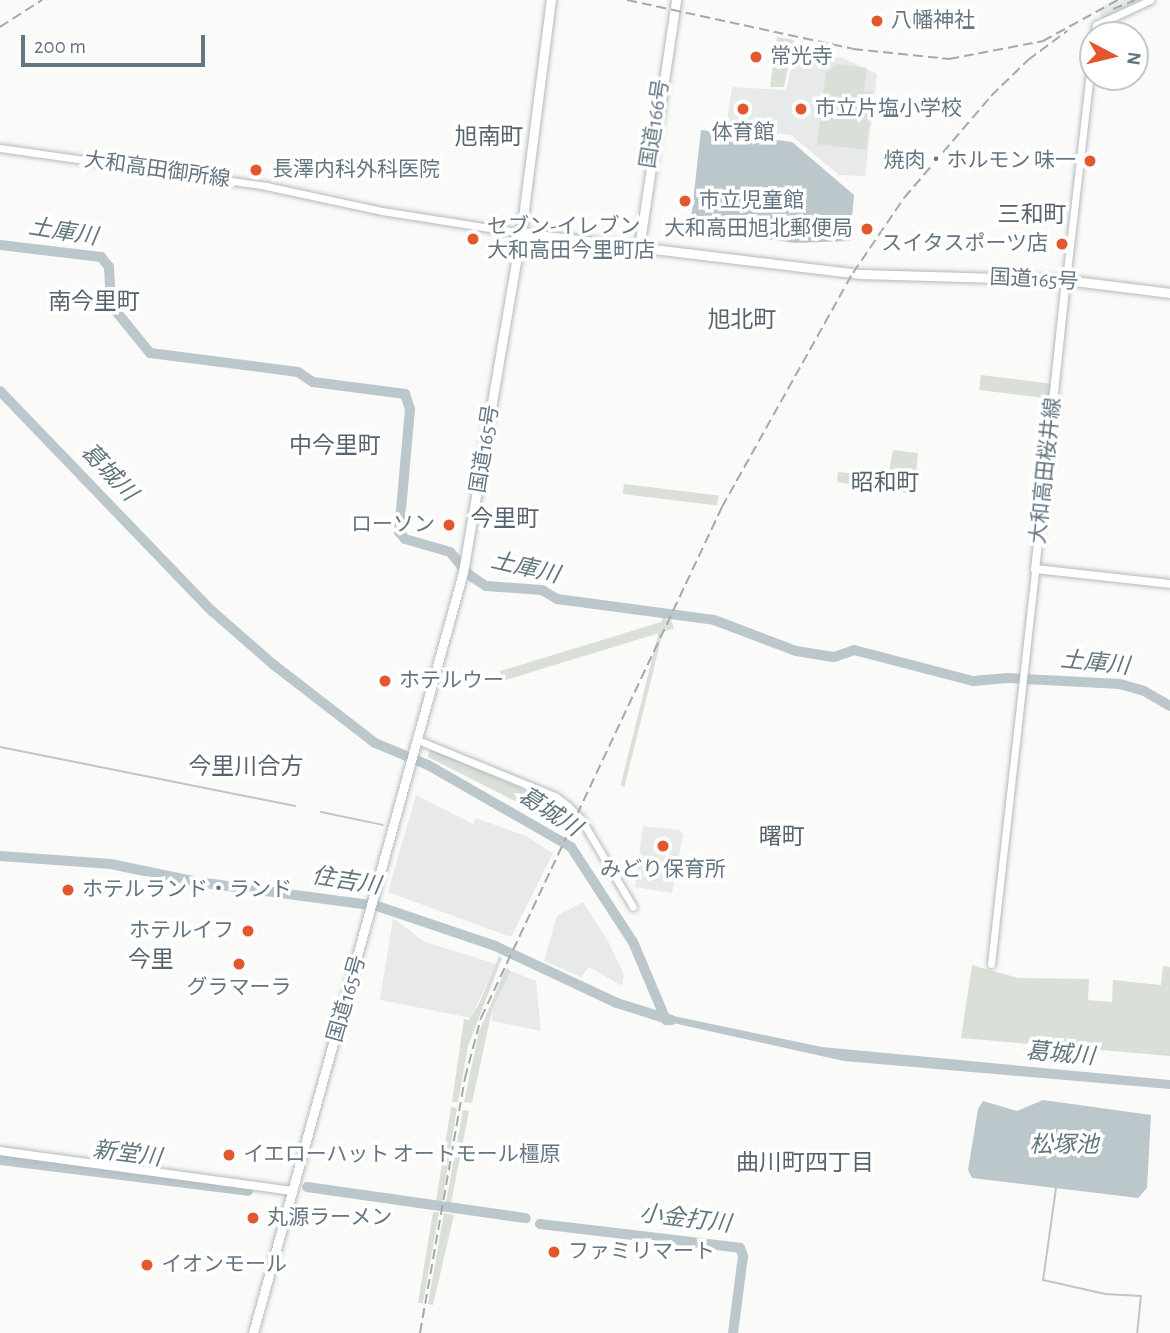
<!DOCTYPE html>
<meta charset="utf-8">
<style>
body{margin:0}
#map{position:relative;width:1170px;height:1333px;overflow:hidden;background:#fafaf8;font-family:"Alegreya Sans","Noto Sans JP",sans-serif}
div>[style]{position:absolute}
.built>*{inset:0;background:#e8e9e9}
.green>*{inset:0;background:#dadfd7;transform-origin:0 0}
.water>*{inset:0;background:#bbc7cb}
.stream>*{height:2px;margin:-1px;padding:0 1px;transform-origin:1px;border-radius:1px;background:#bbc7cb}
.river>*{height:10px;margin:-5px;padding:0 5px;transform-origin:5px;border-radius:5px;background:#bbc7cb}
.roads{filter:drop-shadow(0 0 2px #b3babf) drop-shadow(0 0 2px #b3babf)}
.secondary>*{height:7px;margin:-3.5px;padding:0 3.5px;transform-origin:3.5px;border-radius:3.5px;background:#fff}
.primary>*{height:8px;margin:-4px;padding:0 4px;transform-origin:4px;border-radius:4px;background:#fff}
.highway>*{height:9px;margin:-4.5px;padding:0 4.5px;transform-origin:4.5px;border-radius:4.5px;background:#fff}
.rail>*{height:2px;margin-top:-1px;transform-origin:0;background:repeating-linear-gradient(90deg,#a2aab0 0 10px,transparent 0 15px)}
.dots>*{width:19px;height:19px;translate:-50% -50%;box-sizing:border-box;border:4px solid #fff;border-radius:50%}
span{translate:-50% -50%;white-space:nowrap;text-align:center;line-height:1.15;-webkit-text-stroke:7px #fff;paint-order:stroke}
.poi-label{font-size:21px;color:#657683}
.left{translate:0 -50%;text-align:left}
.right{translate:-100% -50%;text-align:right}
.street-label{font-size:21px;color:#657683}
.neighbourhood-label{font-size:23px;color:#57646e}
.water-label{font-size:23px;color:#60757c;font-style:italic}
.north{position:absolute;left:1079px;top:21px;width:70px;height:70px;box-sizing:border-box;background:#fff;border:2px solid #c1c8cd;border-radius:50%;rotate:97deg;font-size:19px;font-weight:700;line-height:28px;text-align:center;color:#657683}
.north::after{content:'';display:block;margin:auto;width:24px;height:32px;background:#e4572e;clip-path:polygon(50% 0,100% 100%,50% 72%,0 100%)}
.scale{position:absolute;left:21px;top:35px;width:184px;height:32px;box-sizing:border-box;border:4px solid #657683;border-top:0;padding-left:9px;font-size:21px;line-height:24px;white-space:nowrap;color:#657683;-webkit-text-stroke:5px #fff;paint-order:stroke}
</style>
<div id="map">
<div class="built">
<i style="clip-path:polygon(1114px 0,1143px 0,1103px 20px,1099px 9px)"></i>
<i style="clip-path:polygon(795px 52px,843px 58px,877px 74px,865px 176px,839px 175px,791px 135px,726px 127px,732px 87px,786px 90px)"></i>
<i style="clip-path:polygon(416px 795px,473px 824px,476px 818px,526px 836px,553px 853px,511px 937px,388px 892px)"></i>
<i style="clip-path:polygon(643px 826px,680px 830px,683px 835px,672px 893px,635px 887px)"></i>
<i style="clip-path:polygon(583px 902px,609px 943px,624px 975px,622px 986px,589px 967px,581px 977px,544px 961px,557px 916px)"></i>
<i style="clip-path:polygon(393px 918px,425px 942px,496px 964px,471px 1018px,380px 1000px)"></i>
<i style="clip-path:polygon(511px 971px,536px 981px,541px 1031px,492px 1021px,492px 1010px)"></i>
</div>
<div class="green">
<i style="clip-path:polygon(777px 37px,794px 40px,784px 87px,770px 87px)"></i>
<i style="clip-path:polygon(838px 64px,867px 68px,864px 91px,873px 92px,866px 150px,817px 144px,826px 72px)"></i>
<i style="left:981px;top:375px;width:73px;height:15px;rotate:7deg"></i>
<i style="clip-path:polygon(893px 450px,918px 453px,914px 494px,837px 482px,838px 472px,888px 477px)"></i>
<i style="left:624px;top:484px;width:95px;height:10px;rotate:7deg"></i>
<i style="left:663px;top:615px;width:4px;height:176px;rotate:14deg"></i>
<i style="left:671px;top:619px;width:10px;height:179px;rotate:73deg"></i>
<i style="clip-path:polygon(430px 749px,554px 802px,571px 815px,566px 827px,428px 757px)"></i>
<i style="clip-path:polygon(499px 956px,502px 958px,468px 1046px,458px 1102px,452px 1102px,464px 1019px,469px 1020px,479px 1004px)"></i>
<i style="clip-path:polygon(972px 965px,1018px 978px,1089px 979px,1088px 1000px,1112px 1002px,1113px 980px,1161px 985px,1163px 966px,1170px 967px,1170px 1056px,961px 1038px)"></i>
<i style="clip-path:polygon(506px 968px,511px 971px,492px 1010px,472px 1103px,464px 1102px,479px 1032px)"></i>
<i style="left:451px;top:1107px;width:6px;height:95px;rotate:9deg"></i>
<i style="clip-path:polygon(463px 1110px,469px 1111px,451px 1203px,446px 1202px)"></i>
<i style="clip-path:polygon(433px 1212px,439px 1212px,423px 1303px,418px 1303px)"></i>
<i style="clip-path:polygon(444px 1213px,454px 1215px,433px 1305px,428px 1304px)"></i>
</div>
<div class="water">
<i style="clip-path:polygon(701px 130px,792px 142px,854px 195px,850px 241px,795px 243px,690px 229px)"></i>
<i style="clip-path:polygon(659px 1013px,822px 1047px,1170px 1080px,1170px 1089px,844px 1061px,682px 1025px,658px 1019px)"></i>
<i style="clip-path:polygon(1043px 1100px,1151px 1115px,1147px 1188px,1138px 1198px,972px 1178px,968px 1170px,978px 1109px,983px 1101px,1017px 1111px)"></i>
</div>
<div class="stream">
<i style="left:0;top:747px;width:301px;rotate:11.3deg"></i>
<i style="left:321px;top:812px;width:63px;rotate:11.8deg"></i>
<i style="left:1056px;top:1188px;width:93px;rotate:98deg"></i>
<i style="left:1043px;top:1280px;width:64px;rotate:12.7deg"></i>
<i style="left:1105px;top:1294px;width:36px;rotate:3deg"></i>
<i style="left:1141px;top:1296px;width:37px;rotate:96deg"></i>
</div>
<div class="river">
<i style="left:0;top:245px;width:102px;rotate:6.8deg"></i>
<i style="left:101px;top:257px;width:13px;rotate:51deg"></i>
<i style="left:109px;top:267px;width:38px;rotate:87deg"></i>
<i style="left:111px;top:305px;width:62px;rotate:50.9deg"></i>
<i style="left:150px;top:353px;width:149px;rotate:7.3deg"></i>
<i style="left:298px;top:372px;width:18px;rotate:34deg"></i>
<i style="left:313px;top:382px;width:93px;rotate:7.4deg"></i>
<i style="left:405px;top:394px;width:16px;rotate:72deg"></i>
<i style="left:410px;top:409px;width:123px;rotate:95.1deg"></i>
<i style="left:399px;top:532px;width:9px;rotate:49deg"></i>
<i style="left:405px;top:539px;width:47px;rotate:16.1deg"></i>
<i style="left:450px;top:552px;width:30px;rotate:50deg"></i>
<i style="left:469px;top:575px;width:20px;rotate:33deg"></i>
<i style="left:486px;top:586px;width:56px;rotate:4.1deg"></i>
<i style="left:542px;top:590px;width:17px;rotate:31deg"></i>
<i style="left:557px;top:599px;width:158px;rotate:7.6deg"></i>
<i style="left:714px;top:620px;width:88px;rotate:20.7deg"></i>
<i style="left:796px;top:651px;width:38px;rotate:9deg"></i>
<i style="left:834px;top:657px;width:21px;rotate:-19deg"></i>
<i style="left:854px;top:650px;width:123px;rotate:14.6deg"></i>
<i style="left:973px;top:681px;width:35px;rotate:-5deg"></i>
<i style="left:1008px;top:678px;width:112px;rotate:3.1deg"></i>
<i style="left:1120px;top:684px;width:25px;rotate:16deg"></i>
<i style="left:1144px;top:691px;width:30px;rotate:30deg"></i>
<i style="left:0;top:391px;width:306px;rotate:46.1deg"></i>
<i style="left:212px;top:611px;width:82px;rotate:41.1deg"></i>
<i style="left:274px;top:665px;width:128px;rotate:37.7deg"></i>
<i style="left:375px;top:743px;width:57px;rotate:22.5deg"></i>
<i style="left:428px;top:765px;width:165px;rotate:29.8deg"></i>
<i style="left:571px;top:847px;width:113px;rotate:56.9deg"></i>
<i style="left:633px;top:942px;width:85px;rotate:67.1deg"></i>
<i style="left:0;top:856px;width:111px;rotate:4.1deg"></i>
<i style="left:111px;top:864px;width:89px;rotate:11.7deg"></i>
<i style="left:198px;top:882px;width:181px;rotate:7.6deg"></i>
<i style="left:377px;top:906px;width:122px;rotate:18.6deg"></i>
<i style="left:493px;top:945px;width:137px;rotate:25.1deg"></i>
<i style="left:617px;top:1003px;width:57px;rotate:17.5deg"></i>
<i style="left:0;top:1160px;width:250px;rotate:7.1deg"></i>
<i style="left:307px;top:1187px;width:221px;rotate:8.1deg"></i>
<i style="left:540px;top:1224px;width:201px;rotate:6.8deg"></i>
<i style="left:740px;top:1248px;width:9px;rotate:69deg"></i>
<i style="left:743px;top:1256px;width:78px;rotate:97.4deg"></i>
</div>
<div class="roads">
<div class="secondary">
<i style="left:1094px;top:35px;width:10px;rotate:-79deg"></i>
<i style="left:1096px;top:25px;width:60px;rotate:-24.8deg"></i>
<i style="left:0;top:148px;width:269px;rotate:8.1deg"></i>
<i style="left:266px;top:186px;width:119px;rotate:12.2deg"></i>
<i style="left:382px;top:211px;width:141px;rotate:9deg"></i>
<i style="left:1066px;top:280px;width:234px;rotate:-83.4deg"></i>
<i style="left:420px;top:741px;width:146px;rotate:22.2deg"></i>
<i style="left:555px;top:796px;width:16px;rotate:38deg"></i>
<i style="left:568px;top:806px;width:18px;rotate:45deg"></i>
<i style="left:581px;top:819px;width:102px;rotate:59.4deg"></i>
<i style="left:991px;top:964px;width:397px;rotate:-83.6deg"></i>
</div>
<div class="primary">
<i style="left:1066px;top:280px;width:291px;rotate:96.1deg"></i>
<i style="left:1035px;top:569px;width:136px;rotate:6.3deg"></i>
<i style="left:0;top:1151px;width:295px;rotate:7.8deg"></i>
</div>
<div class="highway">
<i style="left:521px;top:233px;width:342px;rotate:6.9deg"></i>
<i style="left:861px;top:274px;width:205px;rotate:1.7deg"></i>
<i style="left:1066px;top:280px;width:105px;rotate:7.1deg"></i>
<i style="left:639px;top:248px;width:251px;rotate:-81.5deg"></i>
<i style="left:253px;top:1333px;width:789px;rotate:-74.57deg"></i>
<i style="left:463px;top:572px;width:344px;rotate:-80.3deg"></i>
<i style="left:521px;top:233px;width:235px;rotate:-82.7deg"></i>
</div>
</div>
<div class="rail">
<i style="left:627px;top:0;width:231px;rotate:12.2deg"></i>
<i style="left:853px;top:49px;width:97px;rotate:5.9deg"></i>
<i style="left:949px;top:59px;width:96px;rotate:-10.8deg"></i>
<i style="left:1043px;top:41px;width:85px;rotate:-28.7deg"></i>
<i style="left:1113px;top:9px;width:24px;rotate:-22deg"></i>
<i style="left:0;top:27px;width:50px;rotate:-32.7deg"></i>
<i style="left:420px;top:1333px;width:259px;rotate:-80deg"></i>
<i style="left:465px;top:1078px;width:62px;rotate:-75.1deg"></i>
<i style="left:481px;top:1018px;width:565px;rotate:-64.75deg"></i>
<i style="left:722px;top:507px;width:268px;rotate:-60.8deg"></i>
<i style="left:853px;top:273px;width:91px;rotate:-55.8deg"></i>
<i style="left:904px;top:198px;width:134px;rotate:-49.5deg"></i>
<i style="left:991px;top:96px;width:52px;rotate:-44.2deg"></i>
<i style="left:1028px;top:60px;width:49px;rotate:-36.6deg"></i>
</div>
<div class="dots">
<i style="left:877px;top:21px;background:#e4572e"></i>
<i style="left:756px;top:57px;background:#e4572e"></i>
<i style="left:743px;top:109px;background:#e4572e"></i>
<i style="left:801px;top:109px;background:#e4572e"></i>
<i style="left:1090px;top:161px;background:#e4572e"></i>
<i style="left:256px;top:170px;background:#e4572e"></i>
<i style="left:685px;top:201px;background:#e4572e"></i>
<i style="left:867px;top:229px;background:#e4572e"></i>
<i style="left:473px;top:239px;background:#e4572e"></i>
<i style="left:1062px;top:244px;background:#e4572e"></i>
<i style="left:449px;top:525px;background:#e4572e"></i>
<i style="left:385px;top:681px;background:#e4572e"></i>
<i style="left:663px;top:846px;background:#e4572e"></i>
<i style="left:68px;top:890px;background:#e4572e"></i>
<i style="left:248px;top:931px;background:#e4572e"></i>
<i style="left:239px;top:964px;background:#e4572e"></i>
<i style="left:229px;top:1155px;background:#e4572e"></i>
<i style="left:253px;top:1218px;background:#e4572e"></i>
<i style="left:554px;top:1252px;background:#e4572e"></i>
<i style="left:147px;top:1265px;background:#e4572e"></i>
</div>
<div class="poi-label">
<span class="left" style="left:891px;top:21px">八幡神社</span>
<span class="left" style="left:770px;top:57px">常光寺</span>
<span class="left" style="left:815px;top:109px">市立片塩小学校</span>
<span style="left:743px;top:133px">体育館</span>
<span class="right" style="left:1076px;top:161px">焼肉・ホルモン 味一</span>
<span class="left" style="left:272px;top:170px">長澤内科外科医院</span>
<span class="left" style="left:699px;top:201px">市立児童館</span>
<span class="left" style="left:487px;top:239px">セブン-イレブン<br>大和高田今里町店</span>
<span class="right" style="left:853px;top:229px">大和高田旭北郵便局</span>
<span class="right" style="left:1048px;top:244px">スイタスポーツ店</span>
<span class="right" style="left:435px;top:525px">ローソン</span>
<span class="left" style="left:399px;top:681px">ホテルウー</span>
<span style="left:663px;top:870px">みどり保育所</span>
<span class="left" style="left:82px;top:890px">ホテルランド・ランド</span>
<span class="right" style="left:234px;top:931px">ホテルイフ</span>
<span style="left:239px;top:988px">グラマーラ</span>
<span class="left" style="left:243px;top:1155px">イエローハット オートモール橿原</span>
<span class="left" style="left:267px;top:1218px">丸源ラーメン</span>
<span class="left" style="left:568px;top:1252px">ファミリマート</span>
<span class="left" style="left:161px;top:1265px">イオンモール</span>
</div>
<div class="street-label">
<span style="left:655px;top:124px;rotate:-81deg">国道166号</span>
<span style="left:157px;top:170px;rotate:8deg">大和高田御所線</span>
<span style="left:1034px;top:280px;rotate:3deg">国道165号</span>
<span style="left:485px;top:449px;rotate:-81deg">国道165号</span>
<span style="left:1046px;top:471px;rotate:-84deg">大和高田桜井線</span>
<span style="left:347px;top:999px;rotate:-74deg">国道165号</span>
</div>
<div class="neighbourhood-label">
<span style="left:489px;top:138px">旭南町</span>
<span style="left:1032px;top:216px">三和町</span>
<span style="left:94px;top:303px">南今里町</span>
<span style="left:742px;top:321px">旭北町</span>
<span style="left:335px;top:447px">中今里町</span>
<span style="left:885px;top:484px">昭和町</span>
<span style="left:505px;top:520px">今里町</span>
<span style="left:246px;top:768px">今里川合方</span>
<span style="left:782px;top:838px">曙町</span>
<span style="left:151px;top:961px">今里</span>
<span style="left:805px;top:1164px">曲川町四丁目</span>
</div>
<div class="water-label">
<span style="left:63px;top:233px;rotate:9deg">土庫川</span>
<span style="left:108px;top:473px;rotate:46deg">葛城川</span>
<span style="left:525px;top:569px;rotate:13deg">土庫川</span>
<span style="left:1095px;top:664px;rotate:6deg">土庫川</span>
<span style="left:549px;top:813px;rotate:33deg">葛城川</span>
<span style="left:346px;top:882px;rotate:9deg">住吉川</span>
<span style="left:1060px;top:1055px;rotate:5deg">葛城川</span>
<span style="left:1064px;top:1146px">松塚池</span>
<span style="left:127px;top:1155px;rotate:7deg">新堂川</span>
<span style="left:685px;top:1220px;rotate:7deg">小金打川</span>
</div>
<div class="north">N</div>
<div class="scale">200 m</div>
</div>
